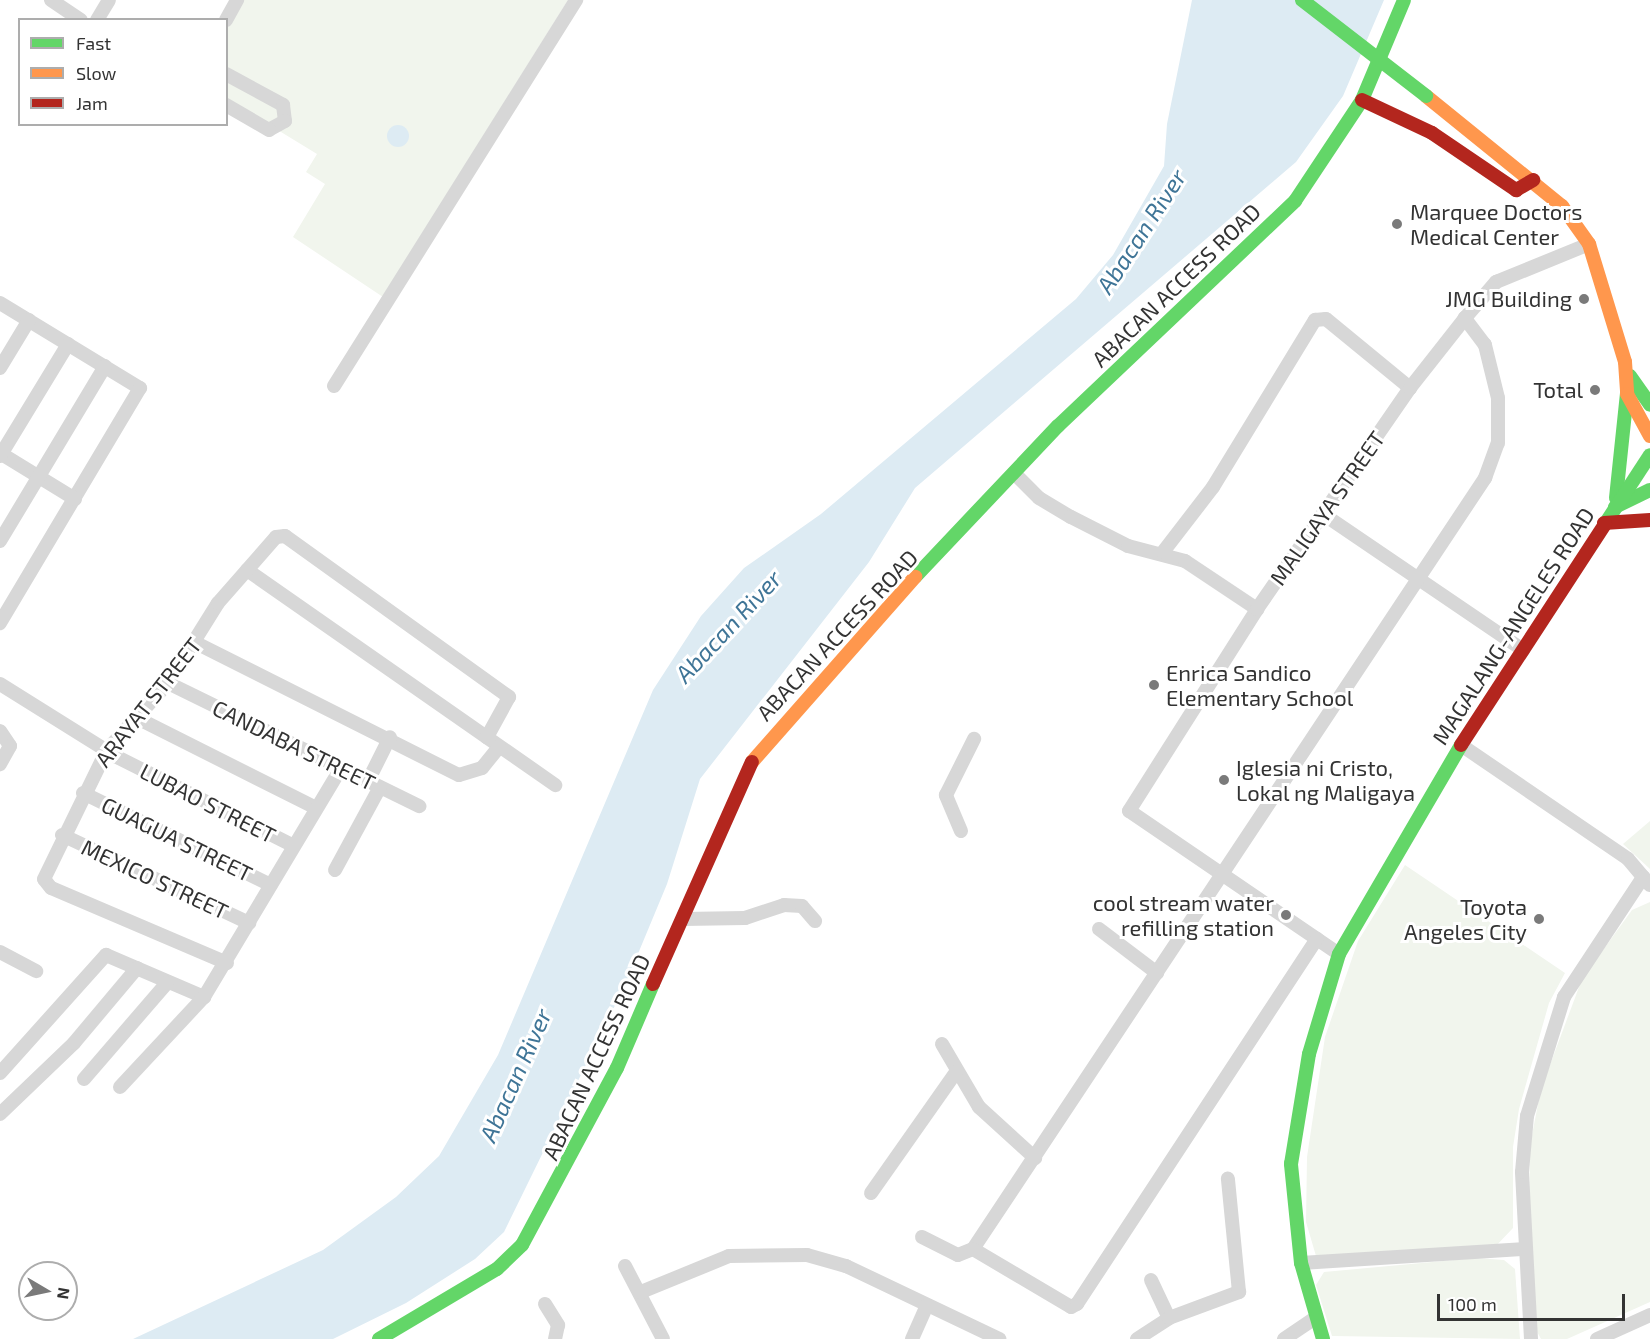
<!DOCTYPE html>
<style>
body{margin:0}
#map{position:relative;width:1650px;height:1339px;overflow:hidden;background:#fff;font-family:"Exo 2",sans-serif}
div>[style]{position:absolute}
.green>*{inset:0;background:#f1f5ed}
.water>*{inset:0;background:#ddebf3}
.round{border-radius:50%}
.street>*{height:14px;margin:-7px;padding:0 7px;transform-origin:7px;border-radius:7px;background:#d7d7d7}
.fast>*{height:14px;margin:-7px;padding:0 7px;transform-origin:7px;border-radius:7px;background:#63d668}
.slow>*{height:14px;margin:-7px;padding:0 7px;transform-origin:7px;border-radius:7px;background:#ff974d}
.jam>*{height:14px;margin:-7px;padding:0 7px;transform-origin:7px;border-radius:7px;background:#b3261e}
.fast-bridge>*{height:14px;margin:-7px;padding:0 7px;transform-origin:7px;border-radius:7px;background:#63d668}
.dots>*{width:16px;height:16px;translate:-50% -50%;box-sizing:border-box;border:3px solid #fff;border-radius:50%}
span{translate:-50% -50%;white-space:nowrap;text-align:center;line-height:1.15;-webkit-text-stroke:6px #fff;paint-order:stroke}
.poi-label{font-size:22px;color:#333}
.left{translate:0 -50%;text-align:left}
.right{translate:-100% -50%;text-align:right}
.street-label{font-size:22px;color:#333}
.water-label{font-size:24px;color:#3f7597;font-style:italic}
.legend{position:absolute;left:18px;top:18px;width:210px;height:108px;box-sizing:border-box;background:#fff;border:2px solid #adadad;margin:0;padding:8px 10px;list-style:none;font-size:18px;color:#333}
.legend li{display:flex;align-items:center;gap:12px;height:30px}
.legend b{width:30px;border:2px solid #adadad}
.north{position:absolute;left:18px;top:1261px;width:60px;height:60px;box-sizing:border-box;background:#fff;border:2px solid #adadad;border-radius:50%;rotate:99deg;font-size:16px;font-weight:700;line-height:24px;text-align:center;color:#333}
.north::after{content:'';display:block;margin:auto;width:21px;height:27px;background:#7a7a7a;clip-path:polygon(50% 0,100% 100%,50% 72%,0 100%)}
.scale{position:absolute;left:1437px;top:1294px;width:188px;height:27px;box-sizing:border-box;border:3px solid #333;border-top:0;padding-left:8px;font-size:18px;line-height:21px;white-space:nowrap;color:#333;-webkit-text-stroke:4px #fff;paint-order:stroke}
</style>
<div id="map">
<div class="green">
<i style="clip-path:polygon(243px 0,568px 0,383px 297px,293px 237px,325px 184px,306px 172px,317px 154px,227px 99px,226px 27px)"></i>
<i style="clip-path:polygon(1650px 821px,1650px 869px,1623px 844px)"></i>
<i style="clip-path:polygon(1405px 865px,1565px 973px,1549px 1003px,1519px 1109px,1513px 1147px,1513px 1228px,1494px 1248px,1316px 1256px,1306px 1222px,1307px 1157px,1325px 1037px,1358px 941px)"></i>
<i style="clip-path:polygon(1650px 902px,1650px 1302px,1567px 1339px,1541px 1339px,1535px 1328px,1529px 1213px,1530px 1145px,1541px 1089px,1582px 979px,1632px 910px)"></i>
<i style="clip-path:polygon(1476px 1258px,1504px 1260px,1515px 1269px,1520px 1339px,1332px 1336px,1316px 1285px,1324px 1272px)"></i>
</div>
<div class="water">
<i style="clip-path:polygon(1192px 0,1384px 0,1343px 96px,1296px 162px,915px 488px,869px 562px,700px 779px,667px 884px,625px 985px,504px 1232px,475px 1259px,406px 1303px,333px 1339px,133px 1339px,323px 1250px,396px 1197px,439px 1156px,498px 1055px,653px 690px,701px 616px,744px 568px,821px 514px,1076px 299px,1113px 255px,1164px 166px,1167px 124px)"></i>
<i class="round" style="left:387px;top:125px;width:22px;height:22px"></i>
</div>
<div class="street">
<i style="left:51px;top:0;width:36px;rotate:34deg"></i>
<i style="left:97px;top:20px;width:23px;rotate:-59deg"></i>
<i style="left:226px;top:20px;width:23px;rotate:-61deg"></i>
<i style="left:226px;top:74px;width:65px;rotate:28.5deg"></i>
<i style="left:283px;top:105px;width:16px;rotate:83deg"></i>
<i style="left:285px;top:121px;width:18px;rotate:151deg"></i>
<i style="left:269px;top:130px;width:50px;rotate:-149.8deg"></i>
<i style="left:0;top:303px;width:164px;rotate:31.3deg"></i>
<i style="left:140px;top:388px;width:274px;rotate:120.8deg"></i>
<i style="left:0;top:368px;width:56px;rotate:-58.9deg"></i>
<i style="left:334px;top:386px;width:456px;rotate:-57.9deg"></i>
<i style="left:0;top:453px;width:88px;rotate:31.5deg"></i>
<i style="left:0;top:456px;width:131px;rotate:-58.7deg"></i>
<i style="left:1014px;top:473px;width:35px;rotate:45deg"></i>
<i style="left:1039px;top:498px;width:37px;rotate:31deg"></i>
<i style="left:1071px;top:517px;width:64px;rotate:27deg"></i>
<i style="left:1128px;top:546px;width:59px;rotate:14.7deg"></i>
<i style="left:1185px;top:561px;width:87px;rotate:33.7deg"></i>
<i style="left:1323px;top:514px;width:242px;rotate:34.2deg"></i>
<i style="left:0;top:541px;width:204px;rotate:-59deg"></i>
<i style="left:1163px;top:552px;width:82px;rotate:-52.4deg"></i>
<i style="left:1213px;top:487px;width:196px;rotate:-58.6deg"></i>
<i style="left:1315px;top:320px;width:11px;rotate:-5deg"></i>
<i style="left:1326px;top:319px;width:109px;rotate:39.4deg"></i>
<i style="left:247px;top:570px;width:376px;rotate:34.9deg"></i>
<i style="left:196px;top:643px;width:294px;rotate:26.7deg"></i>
<i style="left:459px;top:775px;width:24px;rotate:-17deg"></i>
<i style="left:482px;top:768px;width:27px;rotate:-51deg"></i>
<i style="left:168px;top:683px;width:280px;rotate:26.1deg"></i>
<i style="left:0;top:684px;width:138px;rotate:32deg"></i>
<i style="left:117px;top:757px;width:198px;rotate:26.7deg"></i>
<i style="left:137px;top:718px;width:200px;rotate:26.7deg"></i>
<i style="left:0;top:731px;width:18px;rotate:56deg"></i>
<i style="left:10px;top:746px;width:21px;rotate:119deg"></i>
<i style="left:1461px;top:745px;width:202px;rotate:34.3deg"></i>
<i style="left:1628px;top:859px;width:34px;rotate:50deg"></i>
<i style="left:368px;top:781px;width:49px;rotate:-63.4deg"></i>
<i style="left:83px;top:793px;width:209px;rotate:26.1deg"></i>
<i style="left:961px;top:831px;width:39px;rotate:-113deg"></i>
<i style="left:946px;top:795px;width:63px;rotate:-63.4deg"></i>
<i style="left:62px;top:835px;width:207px;rotate:25.2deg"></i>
<i style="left:335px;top:870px;width:94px;rotate:-61.5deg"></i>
<i style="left:683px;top:919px;width:62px;rotate:-0.9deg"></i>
<i style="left:745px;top:918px;width:41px;rotate:-18.4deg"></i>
<i style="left:784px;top:905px;width:18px;rotate:3deg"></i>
<i style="left:802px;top:906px;width:20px;rotate:49deg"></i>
<i style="left:1099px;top:929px;width:73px;rotate:37.2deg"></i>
<i style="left:0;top:952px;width:41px;rotate:27.8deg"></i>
<i style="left:1339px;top:954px;width:254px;rotate:-145.7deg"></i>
<i style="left:1129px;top:811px;width:239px;rotate:-57.6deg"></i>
<i style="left:1257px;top:609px;width:269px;rotate:-55.3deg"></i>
<i style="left:1410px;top:388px;width:89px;rotate:-51.8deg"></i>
<i style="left:1465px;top:318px;width:48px;rotate:-49.3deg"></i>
<i style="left:1496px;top:282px;width:100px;rotate:-22.2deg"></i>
<i style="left:227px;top:963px;width:191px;rotate:-156.9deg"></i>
<i style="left:51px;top:888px;width:11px;rotate:-128deg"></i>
<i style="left:44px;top:879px;width:144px;rotate:-64deg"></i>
<i style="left:107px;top:750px;width:91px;rotate:-47.7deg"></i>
<i style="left:168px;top:683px;width:94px;rotate:-58deg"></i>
<i style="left:218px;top:603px;width:88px;rotate:-48.7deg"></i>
<i style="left:276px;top:537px;width:9px;rotate:-6deg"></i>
<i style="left:285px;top:536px;width:276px;rotate:35.7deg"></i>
<i style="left:509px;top:697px;width:46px;rotate:118.8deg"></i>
<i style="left:942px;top:1044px;width:73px;rotate:59.6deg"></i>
<i style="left:979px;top:1107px;width:76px;rotate:42.3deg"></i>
<i style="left:0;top:1073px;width:159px;rotate:-48.1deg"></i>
<i style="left:106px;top:955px;width:107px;rotate:23.2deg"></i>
<i style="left:84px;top:1079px;width:127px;rotate:-49.2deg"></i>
<i style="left:120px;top:1087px;width:123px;rotate:-47deg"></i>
<i style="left:204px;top:997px;width:267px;rotate:-59.1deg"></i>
<i style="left:0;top:1114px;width:103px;rotate:-43.8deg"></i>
<i style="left:74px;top:1043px;width:98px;rotate:-50deg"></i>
<i style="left:871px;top:1193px;width:148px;rotate:-54.9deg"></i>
<i style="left:922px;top:1237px;width:40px;rotate:26.6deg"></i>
<i style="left:958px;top:1255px;width:16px;rotate:-22deg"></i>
<i style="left:973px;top:1249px;width:926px;rotate:-56.41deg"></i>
<i style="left:1485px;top:478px;width:37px;rotate:-70deg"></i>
<i style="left:1498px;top:443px;width:45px;rotate:-90deg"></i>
<i style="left:1498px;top:398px;width:55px;rotate:-103.8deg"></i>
<i style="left:1485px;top:345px;width:34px;rotate:-127deg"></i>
<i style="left:973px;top:1249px;width:114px;rotate:30.6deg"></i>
<i style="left:1071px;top:1307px;width:7px;rotate:-27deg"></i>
<i style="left:1077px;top:1304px;width:437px;rotate:-56.7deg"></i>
<i style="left:1301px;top:1263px;width:225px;rotate:-3.6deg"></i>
<i style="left:625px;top:1266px;width:82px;rotate:62.5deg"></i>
<i style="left:1151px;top:1280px;width:42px;rotate:64.7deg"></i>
<i style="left:641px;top:1292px;width:95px;rotate:-22.2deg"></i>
<i style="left:729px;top:1256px;width:78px;rotate:-0.7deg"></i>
<i style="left:807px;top:1255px;width:41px;rotate:15.8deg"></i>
<i style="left:846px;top:1266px;width:170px;rotate:25.5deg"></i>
<i style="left:545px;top:1304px;width:25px;rotate:58deg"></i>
<i style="left:558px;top:1325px;width:14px;rotate:102deg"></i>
<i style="left:912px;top:1339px;width:37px;rotate:-66deg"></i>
<i style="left:1137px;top:1339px;width:38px;rotate:-33deg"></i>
<i style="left:1169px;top:1318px;width:75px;rotate:-20.4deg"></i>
<i style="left:1239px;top:1292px;width:114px;rotate:-95.6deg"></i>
<i style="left:1284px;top:1339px;width:36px;rotate:-34deg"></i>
<i style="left:1531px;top:1339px;width:167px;rotate:-93.1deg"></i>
<i style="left:1522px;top:1172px;width:56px;rotate:-84.9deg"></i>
<i style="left:1527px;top:1116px;width:125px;rotate:-72.7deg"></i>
<i style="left:1564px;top:997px;width:144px;rotate:-56.6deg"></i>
<i style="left:1597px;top:1339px;width:58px;rotate:-24.4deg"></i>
</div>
<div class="fast">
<i style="left:1630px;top:376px;width:35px;rotate:55deg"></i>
<i style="left:1616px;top:498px;width:105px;rotate:-84deg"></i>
<i style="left:1615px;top:507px;width:39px;rotate:-26deg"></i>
<i style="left:1605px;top:524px;width:82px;rotate:-56.9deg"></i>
<i style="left:915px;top:577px;width:208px;rotate:-46.6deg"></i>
<i style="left:1058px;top:426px;width:327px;rotate:-43.5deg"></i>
<i style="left:1295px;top:201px;width:121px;rotate:-56.4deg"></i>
<i style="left:1362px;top:100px;width:108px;rotate:-67.2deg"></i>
<i style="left:379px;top:1339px;width:137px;rotate:-30.7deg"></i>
<i style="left:497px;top:1269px;width:35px;rotate:-44deg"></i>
<i style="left:522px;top:1245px;width:201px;rotate:-61.8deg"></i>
<i style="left:617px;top:1068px;width:91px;rotate:-66.8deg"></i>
<i style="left:1323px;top:1339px;width:79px;rotate:-106.1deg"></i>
<i style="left:1301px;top:1263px;width:100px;rotate:-95.8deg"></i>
<i style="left:1291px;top:1164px;width:111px;rotate:-80.7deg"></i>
<i style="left:1309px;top:1054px;width:104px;rotate:-73.3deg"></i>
<i style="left:1339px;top:954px;width:242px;rotate:-59.7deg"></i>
</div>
<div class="slow">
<i style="left:1426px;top:96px;width:175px;rotate:39deg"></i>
<i style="left:1562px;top:206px;width:47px;rotate:54.6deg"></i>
<i style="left:1589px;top:244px;width:123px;rotate:73deg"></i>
<i style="left:1625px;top:362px;width:32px;rotate:86deg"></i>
<i style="left:1627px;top:394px;width:48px;rotate:61.3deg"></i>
<i style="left:752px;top:762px;width:247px;rotate:-48.6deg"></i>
</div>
<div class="jam">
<i style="left:1362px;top:100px;width:77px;rotate:25.2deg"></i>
<i style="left:1432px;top:133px;width:102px;rotate:34.2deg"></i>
<i style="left:1516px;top:190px;width:20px;rotate:-30deg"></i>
<i style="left:1604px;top:523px;width:46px;rotate:-3.7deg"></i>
<i style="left:1461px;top:745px;width:264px;rotate:-56.9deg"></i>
<i style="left:653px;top:984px;width:243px;rotate:-66deg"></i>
</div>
<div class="fast-bridge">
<i style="left:1302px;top:0;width:157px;rotate:37.7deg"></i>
</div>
<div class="dots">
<i style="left:1397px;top:224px;background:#7a7a7a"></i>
<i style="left:1584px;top:299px;background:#7a7a7a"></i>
<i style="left:1595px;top:390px;background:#7a7a7a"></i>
<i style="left:1154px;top:685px;background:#7a7a7a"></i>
<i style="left:1224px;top:780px;background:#7a7a7a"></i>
<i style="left:1286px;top:915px;background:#7a7a7a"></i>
<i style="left:1539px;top:919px;background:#7a7a7a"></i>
</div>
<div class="poi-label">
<span class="left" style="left:1410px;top:224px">Marquee Doctors<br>Medical Center</span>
<span class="right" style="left:1572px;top:299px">JMG Building</span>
<span class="right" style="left:1583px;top:390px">Total</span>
<span class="left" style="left:1166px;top:685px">Enrica Sandico<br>Elementary School</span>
<span class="left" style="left:1236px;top:780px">Iglesia ni Cristo,<br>Lokal ng Maligaya</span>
<span class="right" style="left:1274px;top:915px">cool stream water<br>refilling station</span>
<span class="right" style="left:1527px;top:919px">Toyota<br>Angeles City</span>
</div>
<div class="street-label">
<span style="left:1176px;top:285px;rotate:-44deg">ABACAN ACCESS ROAD</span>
<span style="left:1327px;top:508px;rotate:-55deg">MALIGAYA STREET</span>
<span style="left:1513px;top:626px;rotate:-57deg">MAGALANG-ANGELES ROAD</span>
<span style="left:837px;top:635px;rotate:-47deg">ABACAN ACCESS ROAD</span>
<span style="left:148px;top:702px;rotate:-52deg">ARAYAT STREET</span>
<span style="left:294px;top:745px;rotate:26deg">CANDABA STREET</span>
<span style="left:208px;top:803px;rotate:27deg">LUBAO STREET</span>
<span style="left:177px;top:839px;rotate:26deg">GUAGUA STREET</span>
<span style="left:155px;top:879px;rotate:25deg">MEXICO STREET</span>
<span style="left:596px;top:1057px;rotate:-65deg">ABACAN ACCESS ROAD</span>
</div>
<div class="water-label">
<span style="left:1141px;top:231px;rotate:-57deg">Abacan River</span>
<span style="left:728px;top:626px;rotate:-47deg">Abacan River</span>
<span style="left:515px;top:1075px;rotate:-66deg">Abacan River</span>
</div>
<ul class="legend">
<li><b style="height:8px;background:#63d668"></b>Fast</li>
<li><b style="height:8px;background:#ff974d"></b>Slow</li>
<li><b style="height:8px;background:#b3261e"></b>Jam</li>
</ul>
<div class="north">N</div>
<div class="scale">100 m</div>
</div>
